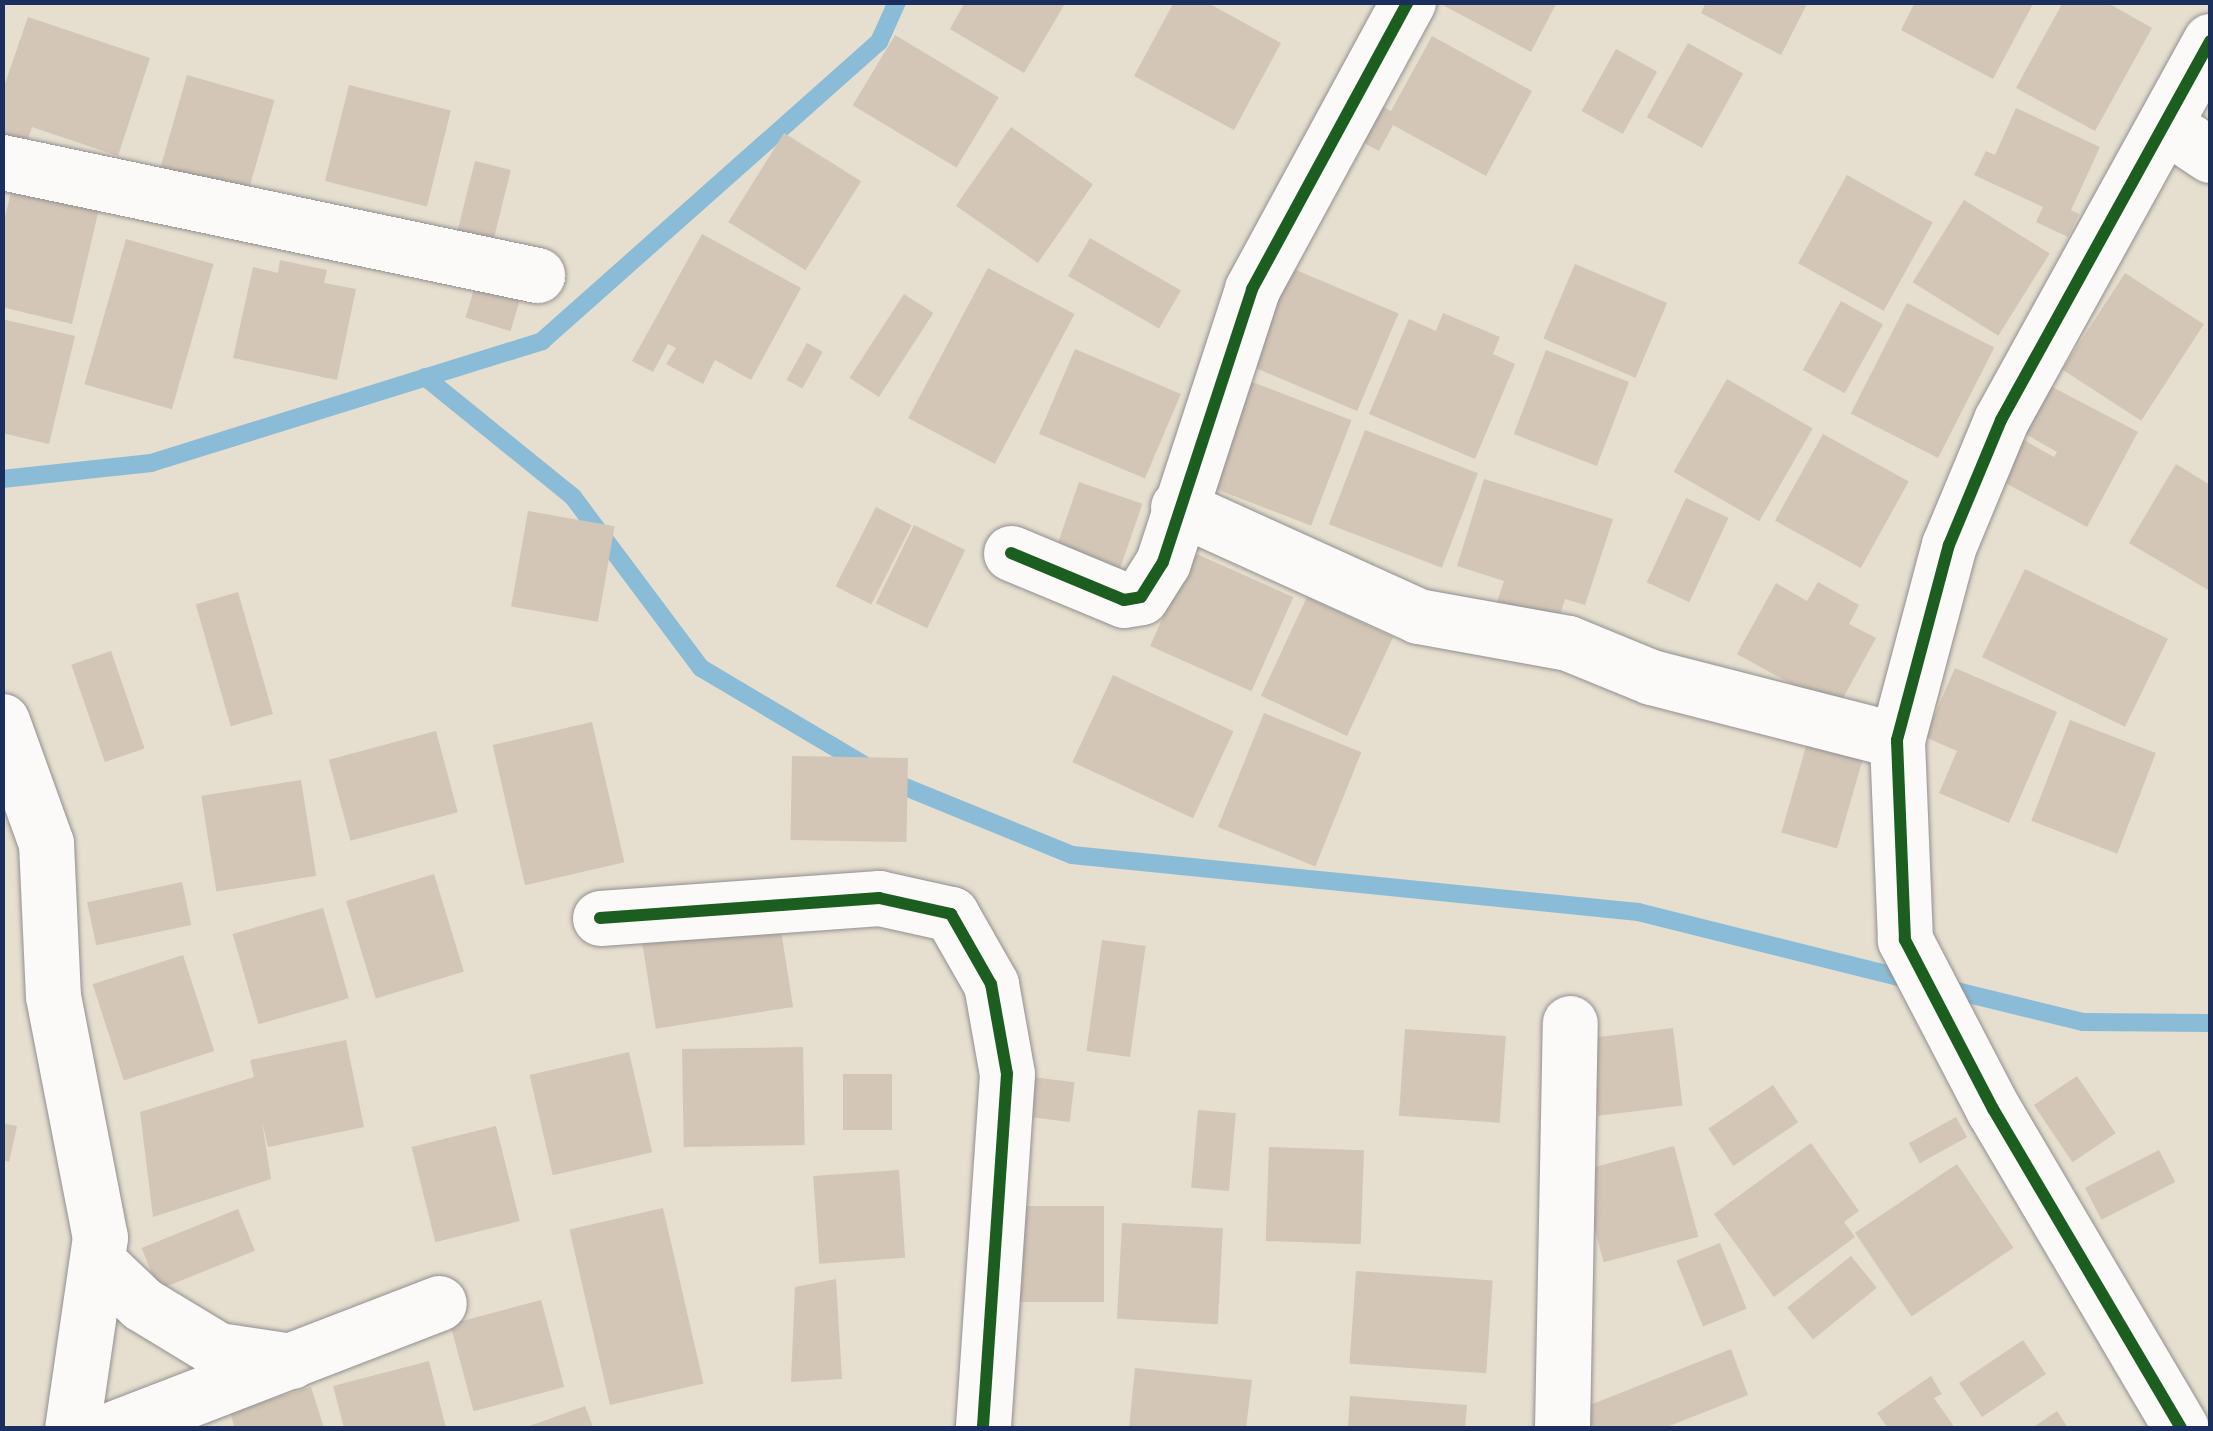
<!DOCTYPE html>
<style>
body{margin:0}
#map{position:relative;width:2213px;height:1431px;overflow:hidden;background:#e6dece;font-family:"Gochi Hand",sans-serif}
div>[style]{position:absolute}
.stream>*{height:18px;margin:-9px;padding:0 9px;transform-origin:9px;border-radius:9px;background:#8abcd7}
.building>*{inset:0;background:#d3c6b7;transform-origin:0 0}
.roads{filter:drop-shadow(0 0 2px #919090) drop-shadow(0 0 2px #919090)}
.street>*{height:55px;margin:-27.5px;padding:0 27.5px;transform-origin:27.5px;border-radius:27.5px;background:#fbfaf8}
.cycleway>*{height:12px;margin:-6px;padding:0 6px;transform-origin:6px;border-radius:6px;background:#1b5e20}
span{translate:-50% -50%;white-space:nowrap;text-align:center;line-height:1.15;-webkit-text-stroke:8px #f7f3e8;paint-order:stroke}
.frame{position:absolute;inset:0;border:5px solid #1b2f5e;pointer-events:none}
</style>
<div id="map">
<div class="stream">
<i style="left:425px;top:377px;width:191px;rotate:39deg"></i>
<i style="left:573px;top:497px;width:214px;rotate:53.2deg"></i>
<i style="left:701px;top:668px;width:223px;rotate:30.7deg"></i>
<i style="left:893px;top:782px;width:193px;rotate:22.2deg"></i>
<i style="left:1072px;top:855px;width:569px;rotate:5.75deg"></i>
<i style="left:1638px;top:912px;width:285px;rotate:14deg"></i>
<i style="left:2px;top:479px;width:150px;rotate:-6.1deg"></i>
<i style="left:151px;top:463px;width:410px;rotate:-17.3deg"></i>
<i style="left:542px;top:341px;width:451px;rotate:-41.6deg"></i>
<i style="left:879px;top:42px;width:44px;rotate:-65.8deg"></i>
<i style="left:1940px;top:987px;width:147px;rotate:13.8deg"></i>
<i style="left:2083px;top:1022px;width:127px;rotate:0.5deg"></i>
</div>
<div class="building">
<i style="clip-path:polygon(965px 2px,1066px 2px,1024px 73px,950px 29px)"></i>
<i style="clip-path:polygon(1174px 2px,1206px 2px,1281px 43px,1234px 130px,1134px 76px)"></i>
<i style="clip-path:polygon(1437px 2px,1557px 2px,1531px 52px)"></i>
<i style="clip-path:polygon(1706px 2px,1808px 2px,1781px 55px,1701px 13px)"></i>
<i style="clip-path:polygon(1915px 2px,2034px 2px,1993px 79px,1901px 30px)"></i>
<i style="clip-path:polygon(2063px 2px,2106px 2px,2152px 28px,2095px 131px,2016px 88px)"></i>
<i style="clip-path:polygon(28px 17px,150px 58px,118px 156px,32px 127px,25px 149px,2px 142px,2px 92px)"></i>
<i style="left:895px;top:35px;width:121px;height:82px;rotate:31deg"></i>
<i style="clip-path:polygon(1432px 36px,1532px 91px,1486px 176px,1393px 125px,1379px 151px,1349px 135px,1368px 98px,1391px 111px)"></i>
<i style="left:1688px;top:43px;width:63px;height:85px;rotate:29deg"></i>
<i style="left:1616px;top:49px;width:47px;height:71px;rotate:29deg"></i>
<i style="left:187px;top:75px;width:91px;height:97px;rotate:16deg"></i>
<i style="left:349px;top:85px;width:105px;height:99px;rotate:14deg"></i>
<i style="clip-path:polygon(2016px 108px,2100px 147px,2071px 210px,2079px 214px,2068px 237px,2036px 222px,2043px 207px,1974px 175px,1986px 151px,1995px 155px)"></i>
<i style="left:1011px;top:127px;width:100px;height:96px;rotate:35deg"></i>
<i style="left:784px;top:133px;width:91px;height:105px;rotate:32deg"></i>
<i style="left:475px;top:161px;width:37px;height:76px;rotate:14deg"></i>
<i style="left:1847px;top:175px;width:98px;height:101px;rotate:29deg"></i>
<i style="clip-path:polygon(12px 188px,99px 209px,72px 324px,2px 307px,2px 229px)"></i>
<i style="left:1964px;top:200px;width:101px;height:97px;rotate:32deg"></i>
<i style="clip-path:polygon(702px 234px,801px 288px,751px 380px,715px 360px,703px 384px,666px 364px,676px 348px,668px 344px,653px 372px,632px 361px)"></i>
<i style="left:1090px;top:238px;width:105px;height:44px;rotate:30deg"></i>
<i style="left:126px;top:239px;width:91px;height:151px;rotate:16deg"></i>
<i style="clip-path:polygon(280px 260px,327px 270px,324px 283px,356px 289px,337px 380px,233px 358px,253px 267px,278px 273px)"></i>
<i style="left:1575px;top:264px;width:100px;height:81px;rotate:23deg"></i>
<i style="left:1289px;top:267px;width:119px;height:106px;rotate:23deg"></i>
<i style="left:988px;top:268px;width:98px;height:170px;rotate:28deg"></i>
<i style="left:2125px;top:273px;width:94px;height:115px;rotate:33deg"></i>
<i style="left:476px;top:283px;width:47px;height:36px;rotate:17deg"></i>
<i style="left:904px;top:294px;width:35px;height:100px;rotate:33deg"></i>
<i style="left:1841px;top:301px;width:48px;height:79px;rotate:29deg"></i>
<i style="left:1907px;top:303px;width:98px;height:124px;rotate:27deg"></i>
<i style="clip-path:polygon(1443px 313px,1500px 337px,1493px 354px,1515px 364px,1475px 459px,1369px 414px,1409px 319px,1436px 331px)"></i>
<i style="clip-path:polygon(2px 319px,75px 336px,49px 444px,2px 433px)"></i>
<i style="left:807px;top:343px;width:18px;height:42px;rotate:29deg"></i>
<i style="left:1075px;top:349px;width:115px;height:92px;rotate:23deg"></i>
<i style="left:1546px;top:350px;width:89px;height:90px;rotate:21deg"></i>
<i style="left:1727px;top:379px;width:99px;height:107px;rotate:30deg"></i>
<i style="left:1247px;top:380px;width:112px;height:113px;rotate:21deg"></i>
<i style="clip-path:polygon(2043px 382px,2138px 432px,2087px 527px,1998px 479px,2020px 438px,2054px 457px,2057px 452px,2017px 429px)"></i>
<i style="left:1365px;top:430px;width:121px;height:101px;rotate:21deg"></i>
<i style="left:1823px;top:434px;width:98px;height:99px;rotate:29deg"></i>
<i style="clip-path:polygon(2176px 464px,2210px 485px,2210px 591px,2129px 543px)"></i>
<i style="clip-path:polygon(1484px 479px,1613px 519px,1585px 605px,1565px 599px,1557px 624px,1496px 605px,1504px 581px,1457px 566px)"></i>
<i style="left:1079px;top:482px;width:67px;height:79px;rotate:19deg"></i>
<i style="left:1686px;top:498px;width:47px;height:93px;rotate:25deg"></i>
<i style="left:876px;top:507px;width:40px;height:89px;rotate:27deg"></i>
<i style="left:528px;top:511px;width:88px;height:97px;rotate:10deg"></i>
<i style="left:914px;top:525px;width:57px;height:87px;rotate:26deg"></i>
<i style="left:1192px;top:552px;width:111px;height:103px;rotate:24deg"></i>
<i style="left:2025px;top:569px;width:159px;height:98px;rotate:26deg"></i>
<i style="clip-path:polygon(1818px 582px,1859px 605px,1849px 624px,1876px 638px,1837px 709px,1737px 654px,1776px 583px,1807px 601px)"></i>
<i style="left:238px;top:592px;width:127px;height:44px;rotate:74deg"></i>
<i style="left:1307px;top:597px;width:95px;height:109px;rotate:25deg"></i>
<i style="left:111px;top:651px;width:103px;height:42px;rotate:71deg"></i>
<i style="clip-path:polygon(1955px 668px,2057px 712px,2009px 823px,1939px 793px,1957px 751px,1925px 737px)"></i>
<i style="left:1113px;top:675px;width:133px;height:96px;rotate:25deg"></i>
<i style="left:1264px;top:713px;width:105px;height:123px;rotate:22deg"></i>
<i style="left:2070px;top:720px;width:92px;height:108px;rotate:21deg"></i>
<i style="left:592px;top:722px;width:144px;height:102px;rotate:77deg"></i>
<i style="left:1813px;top:722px;width:58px;height:115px;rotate:16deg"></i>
<i style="left:436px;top:731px;width:84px;height:111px;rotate:75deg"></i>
<i style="left:792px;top:756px;width:116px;height:84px;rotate:1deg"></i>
<i style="left:301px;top:780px;width:97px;height:101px;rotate:81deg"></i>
<i style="left:434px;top:874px;width:102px;height:92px;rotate:73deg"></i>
<i style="left:182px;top:882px;width:44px;height:97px;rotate:78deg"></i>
<i style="left:323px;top:908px;width:94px;height:94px;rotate:74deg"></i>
<i style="left:779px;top:918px;width:90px;height:139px;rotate:81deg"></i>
<i style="left:1102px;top:940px;width:44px;height:112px;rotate:8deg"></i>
<i style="left:183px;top:955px;width:101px;height:95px;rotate:72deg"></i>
<i style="left:1673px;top:1028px;width:78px;height:85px;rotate:83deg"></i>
<i style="left:1405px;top:1029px;width:101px;height:87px;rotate:4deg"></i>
<i style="clip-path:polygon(346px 1040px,364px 1127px,268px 1147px,262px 1122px,271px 1179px,153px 1217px,140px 1112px,254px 1077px,250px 1060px)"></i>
<i style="left:803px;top:1047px;width:98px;height:121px;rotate:89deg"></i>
<i style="left:629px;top:1052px;width:103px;height:102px;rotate:77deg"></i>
<i style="left:843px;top:1074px;width:49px;height:56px"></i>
<i style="left:1016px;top:1075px;width:59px;height:40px;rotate:7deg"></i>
<i style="left:2077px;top:1076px;width:69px;height:52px;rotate:56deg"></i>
<i style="left:1773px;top:1085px;width:45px;height:78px;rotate:56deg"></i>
<i style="left:1198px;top:1110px;width:38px;height:78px;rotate:5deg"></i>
<i style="left:1956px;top:1117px;width:23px;height:54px;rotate:61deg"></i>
<i style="clip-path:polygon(2px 1123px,17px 1126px,9px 1162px,2px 1160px)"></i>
<i style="left:496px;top:1126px;width:98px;height:87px;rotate:76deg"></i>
<i style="clip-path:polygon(1811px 1143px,1859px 1211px,1844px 1222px,1855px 1237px,1774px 1297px,1714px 1214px)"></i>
<i style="left:1674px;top:1146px;width:94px;height:98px;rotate:75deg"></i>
<i style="left:1269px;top:1147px;width:95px;height:94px;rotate:2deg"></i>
<i style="left:2159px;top:1150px;width:36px;height:83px;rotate:63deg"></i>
<i style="left:1957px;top:1164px;width:101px;height:123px;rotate:56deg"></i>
<i style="left:899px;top:1170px;width:88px;height:86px;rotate:86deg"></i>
<i style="left:1104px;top:1206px;width:96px;height:96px;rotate:90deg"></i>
<i style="left:663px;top:1208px;width:180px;height:96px;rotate:77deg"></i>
<i style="left:238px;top:1209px;width:45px;height:104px;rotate:68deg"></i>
<i style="left:1122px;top:1223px;width:101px;height:96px;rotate:3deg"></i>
<i style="left:1720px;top:1243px;width:71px;height:47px;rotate:68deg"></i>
<i style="left:1851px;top:1256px;width:41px;height:82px;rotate:51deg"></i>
<i style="left:1356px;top:1271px;width:137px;height:93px;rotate:4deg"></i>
<i style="clip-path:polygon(836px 1279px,842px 1379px,791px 1382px,795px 1287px)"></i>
<i style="left:541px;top:1300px;width:90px;height:94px;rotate:75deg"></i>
<i style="left:2023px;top:1340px;width:41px;height:77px;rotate:56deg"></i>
<i style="clip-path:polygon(1731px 1349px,1748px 1395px,1664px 1428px,1588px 1428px,1580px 1409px)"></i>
<i style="clip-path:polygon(429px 1361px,446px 1428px,344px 1428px,333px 1386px)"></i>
<i style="clip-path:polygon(1135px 1368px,1252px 1380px,1246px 1428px,1129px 1428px)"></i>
<i style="clip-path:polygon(1931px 1376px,1942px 1394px,1934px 1398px,1955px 1428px,1888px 1428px,1877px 1413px)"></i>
<i style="clip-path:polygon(311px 1387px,324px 1428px,235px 1428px,230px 1412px)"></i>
<i style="clip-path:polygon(1350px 1396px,1467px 1405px,1465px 1428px,1348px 1428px)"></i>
<i style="clip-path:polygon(585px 1406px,593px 1427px,524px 1428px)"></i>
<i style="clip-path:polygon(2057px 1411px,2068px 1428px,2032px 1428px)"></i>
</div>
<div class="roads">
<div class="street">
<i style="left:2165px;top:125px;width:54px;rotate:33.7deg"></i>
<i style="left:2px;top:162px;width:547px;rotate:11.93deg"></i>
<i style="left:1178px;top:507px;width:264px;rotate:24.4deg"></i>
<i style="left:1418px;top:616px;width:152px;rotate:10.2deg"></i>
<i style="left:1568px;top:643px;width:90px;rotate:22.3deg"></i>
<i style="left:1651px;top:677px;width:254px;rotate:14.4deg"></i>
<i style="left:1011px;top:553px;width:122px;rotate:22.6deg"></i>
<i style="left:1124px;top:600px;width:17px;rotate:-10deg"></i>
<i style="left:1141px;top:597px;width:41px;rotate:-57.8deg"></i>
<i style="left:1163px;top:562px;width:287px;rotate:-71.9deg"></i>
<i style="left:1252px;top:289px;width:327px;rotate:-61.5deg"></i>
<i style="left:2px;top:721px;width:130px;rotate:70.2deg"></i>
<i style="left:46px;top:843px;width:153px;rotate:87.4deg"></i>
<i style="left:53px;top:996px;width:246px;rotate:79deg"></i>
<i style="left:100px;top:1237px;width:193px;rotate:98.3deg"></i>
<i style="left:600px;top:918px;width:280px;rotate:-4.1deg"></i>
<i style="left:879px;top:898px;width:74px;rotate:12.5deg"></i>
<i style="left:951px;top:914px;width:81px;rotate:60.3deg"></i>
<i style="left:991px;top:984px;width:91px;rotate:79.9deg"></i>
<i style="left:1007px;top:1074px;width:355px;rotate:93.9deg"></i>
<i style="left:100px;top:1264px;width:58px;rotate:43.6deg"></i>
<i style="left:142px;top:1304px;width:89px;rotate:31.2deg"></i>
<i style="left:218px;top:1350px;width:74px;rotate:8.6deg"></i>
<i style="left:115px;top:1428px;width:347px;rotate:-21.1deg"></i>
<i style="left:1562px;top:1428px;width:405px;rotate:-88.9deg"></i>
<i style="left:2181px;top:1428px;width:370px;rotate:-120.5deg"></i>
<i style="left:1993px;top:1109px;width:191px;rotate:-117.5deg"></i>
<i style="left:1905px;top:940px;width:200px;rotate:-92.3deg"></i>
<i style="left:1897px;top:740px;width:202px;rotate:-75.1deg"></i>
<i style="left:1949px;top:545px;width:135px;rotate:-67.4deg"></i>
<i style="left:2001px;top:420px;width:433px;rotate:-61.1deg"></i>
</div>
</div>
<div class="cycleway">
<i style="left:1011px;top:553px;width:122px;rotate:22.6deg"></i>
<i style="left:1124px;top:600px;width:17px;rotate:-10deg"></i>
<i style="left:1141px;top:597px;width:41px;rotate:-57.8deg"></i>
<i style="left:1163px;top:562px;width:287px;rotate:-71.9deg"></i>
<i style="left:1252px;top:289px;width:327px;rotate:-61.5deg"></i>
<i style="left:600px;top:918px;width:280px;rotate:-4.1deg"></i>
<i style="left:879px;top:898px;width:74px;rotate:12.5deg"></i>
<i style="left:951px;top:914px;width:81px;rotate:60.3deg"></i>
<i style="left:991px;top:984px;width:91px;rotate:79.9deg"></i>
<i style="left:1007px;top:1074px;width:355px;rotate:93.9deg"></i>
<i style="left:2181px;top:1428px;width:370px;rotate:-120.5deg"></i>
<i style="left:1993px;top:1109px;width:191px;rotate:-117.5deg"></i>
<i style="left:1905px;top:940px;width:200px;rotate:-92.3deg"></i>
<i style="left:1897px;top:740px;width:202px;rotate:-75.1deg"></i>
<i style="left:1949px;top:545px;width:135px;rotate:-67.4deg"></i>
<i style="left:2001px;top:420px;width:433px;rotate:-61.1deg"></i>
</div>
<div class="frame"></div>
</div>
